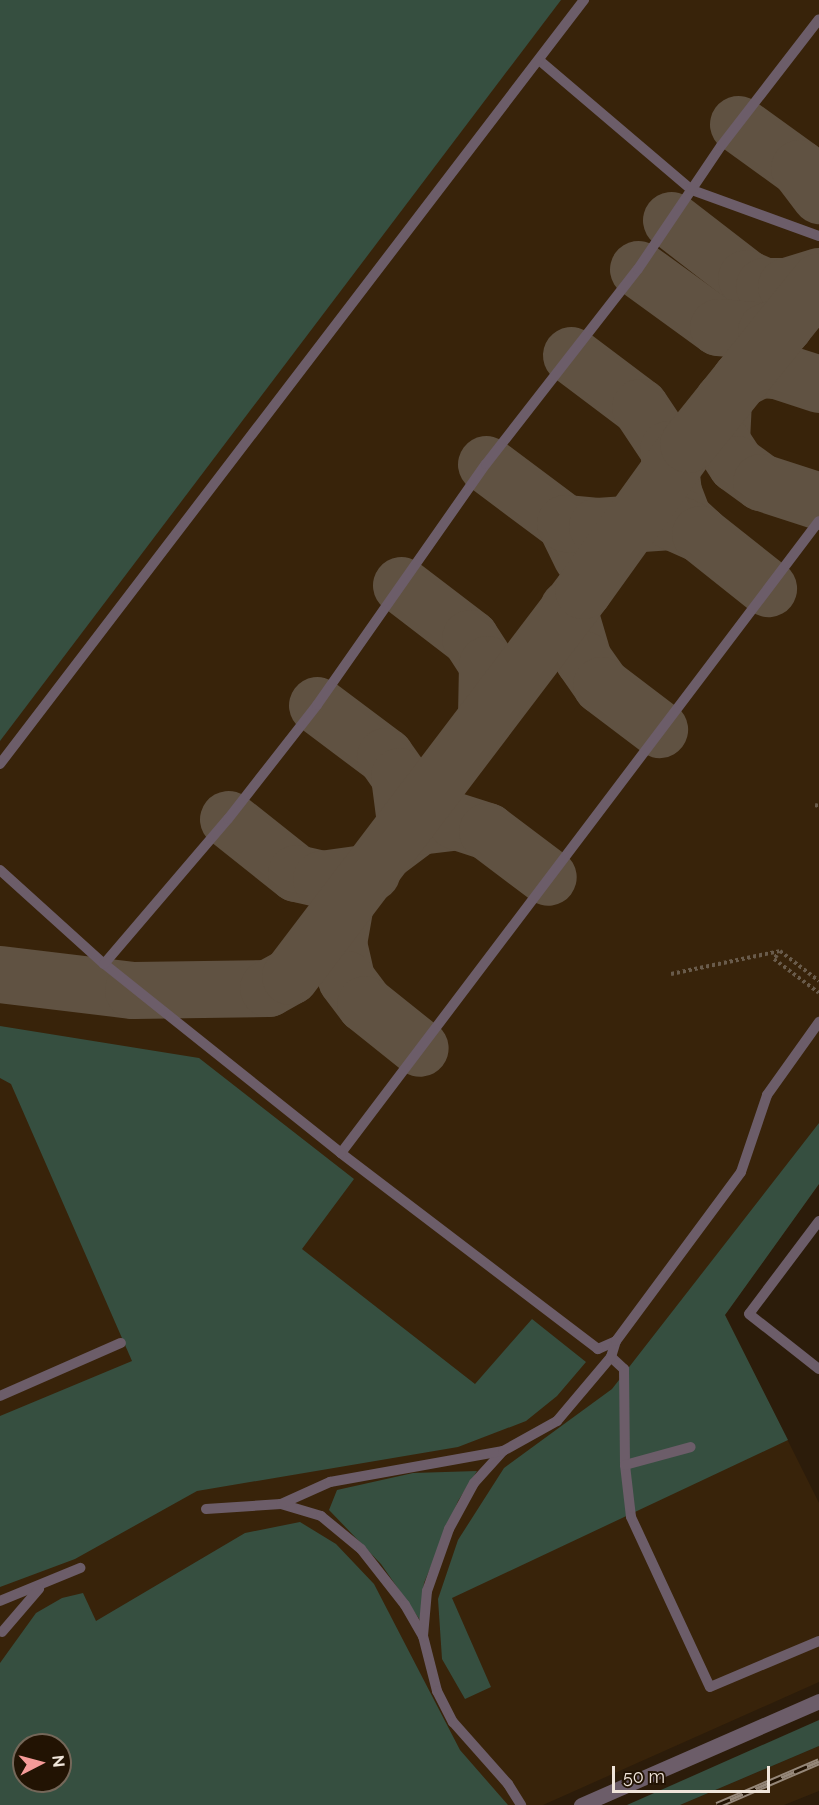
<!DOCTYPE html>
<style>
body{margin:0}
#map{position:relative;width:819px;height:1805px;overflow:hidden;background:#2c1c0a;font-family:Raleway,sans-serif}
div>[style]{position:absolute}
.built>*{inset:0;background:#38230a}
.green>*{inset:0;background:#364f40}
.taxiway>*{height:57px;margin:-28.5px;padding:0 28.5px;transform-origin:28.5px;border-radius:28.5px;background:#605242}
.path>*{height:4px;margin-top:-2px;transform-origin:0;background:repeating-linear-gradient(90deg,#695b4b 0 3px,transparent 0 6px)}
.lane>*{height:10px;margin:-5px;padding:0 5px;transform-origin:5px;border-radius:5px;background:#6c5d69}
.street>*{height:15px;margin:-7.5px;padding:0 7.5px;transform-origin:7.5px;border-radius:7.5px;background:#6c5d69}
.rail>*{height:7px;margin-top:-3.5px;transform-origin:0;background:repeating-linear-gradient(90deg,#221303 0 14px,#958779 0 28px);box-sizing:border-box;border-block:2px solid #958779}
span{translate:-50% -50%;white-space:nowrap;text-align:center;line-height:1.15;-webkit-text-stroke:6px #221303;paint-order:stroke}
.north{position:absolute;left:12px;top:1733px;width:60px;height:60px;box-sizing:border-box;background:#221303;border:2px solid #746759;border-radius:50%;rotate:84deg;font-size:16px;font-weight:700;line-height:24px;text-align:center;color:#f0e5da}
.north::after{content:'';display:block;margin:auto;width:21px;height:27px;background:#f59b99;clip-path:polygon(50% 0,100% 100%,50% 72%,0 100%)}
.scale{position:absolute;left:612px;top:1766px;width:158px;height:27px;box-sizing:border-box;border:3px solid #f0e5da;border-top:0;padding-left:8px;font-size:18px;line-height:21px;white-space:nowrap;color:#f0e5da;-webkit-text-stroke:4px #221303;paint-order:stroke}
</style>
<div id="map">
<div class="built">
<i style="clip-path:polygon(evenodd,0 0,819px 0,819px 1184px,725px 1315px,819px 1503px,819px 1682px,543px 1805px,0 1805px,0 0,24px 1745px,60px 1745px,60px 1781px,24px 1781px,24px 1745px)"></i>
<i style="clip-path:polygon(819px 1746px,819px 1791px,784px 1805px,680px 1805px)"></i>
</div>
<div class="green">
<i style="clip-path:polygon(0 0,561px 0,0 741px)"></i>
<i style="clip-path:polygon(0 1026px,199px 1058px,354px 1179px,302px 1249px,475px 1384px,532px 1319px,586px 1362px,557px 1396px,526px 1421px,458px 1447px,197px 1491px,75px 1559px,0 1587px,0 1416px,132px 1361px,11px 1084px,0 1078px)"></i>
<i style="clip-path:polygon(819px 1123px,819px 1184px,725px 1315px,788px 1440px,452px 1598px,491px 1687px,465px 1699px,442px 1659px,438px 1599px,458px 1540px,504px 1468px,612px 1389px)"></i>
<i style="clip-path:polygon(477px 1471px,458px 1501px,424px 1583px,420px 1620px,381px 1564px,329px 1510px,337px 1490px,413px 1473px)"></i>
<i style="clip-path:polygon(evenodd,300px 1522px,336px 1544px,374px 1584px,460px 1750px,508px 1805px,0 1805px,0 1663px,36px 1613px,62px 1598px,83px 1593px,96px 1621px,245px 1533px,300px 1522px,24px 1745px,60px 1745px,60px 1781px,24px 1781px,24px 1745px)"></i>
<i style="clip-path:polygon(819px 1720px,819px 1746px,680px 1805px,627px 1805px)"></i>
</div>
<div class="taxiway">
<i style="left:738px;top:124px;width:75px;rotate:35.8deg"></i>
<i style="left:799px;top:168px;width:34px;rotate:53deg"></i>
<i style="left:671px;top:220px;width:95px;rotate:37.7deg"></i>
<i style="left:746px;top:278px;width:20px;rotate:24deg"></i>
<i style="left:764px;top:286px;width:22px"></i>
<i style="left:786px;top:286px;width:34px;rotate:-17deg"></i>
<i style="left:638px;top:269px;width:99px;rotate:35.9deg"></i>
<i style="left:718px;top:327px;width:48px;rotate:4.8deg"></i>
<i style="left:766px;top:331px;width:19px;rotate:-18deg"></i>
<i style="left:571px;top:355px;width:86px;rotate:37deg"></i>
<i style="left:640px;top:407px;width:50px;rotate:56.3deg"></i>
<i style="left:668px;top:449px;width:43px;rotate:83.4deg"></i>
<i style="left:673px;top:492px;width:28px;rotate:69deg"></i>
<i style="left:683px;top:518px;width:23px;rotate:43deg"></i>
<i style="left:740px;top:379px;width:22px;rotate:-27deg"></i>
<i style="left:760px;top:369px;width:16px;rotate:4deg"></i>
<i style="left:776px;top:370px;width:45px;rotate:18deg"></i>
<i style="left:723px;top:400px;width:41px;rotate:92.8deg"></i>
<i style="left:721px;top:441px;width:27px;rotate:57deg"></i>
<i style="left:736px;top:464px;width:31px;rotate:36deg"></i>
<i style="left:761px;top:482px;width:61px;rotate:18.1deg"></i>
<i style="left:486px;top:464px;width:99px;rotate:36.8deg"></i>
<i style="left:565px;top:523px;width:37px;rotate:64deg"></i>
<i style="left:565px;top:523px;width:32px;rotate:5deg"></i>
<i style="left:597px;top:526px;width:74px;rotate:-3.9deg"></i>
<i style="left:671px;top:521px;width:32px;rotate:24deg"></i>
<i style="left:700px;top:534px;width:87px;rotate:38.5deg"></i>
<i style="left:401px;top:585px;width:87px;rotate:37.5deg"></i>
<i style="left:470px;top:638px;width:31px;rotate:57deg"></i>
<i style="left:487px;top:664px;width:53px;rotate:91.1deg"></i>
<i style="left:568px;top:608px;width:53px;rotate:73.6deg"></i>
<i style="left:583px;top:659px;width:32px;rotate:55deg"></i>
<i style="left:601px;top:685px;width:73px;rotate:37.2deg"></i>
<i style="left:317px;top:705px;width:85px;rotate:36.9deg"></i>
<i style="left:385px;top:756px;width:24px;rotate:55deg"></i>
<i style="left:399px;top:776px;width:46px;rotate:82.6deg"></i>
<i style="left:228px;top:819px;width:87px;rotate:38.5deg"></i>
<i style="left:296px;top:873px;width:26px;rotate:13deg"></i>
<i style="left:321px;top:879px;width:51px;rotate:-7.8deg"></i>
<i style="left:388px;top:849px;width:38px;rotate:-37deg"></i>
<i style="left:418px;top:826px;width:38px;rotate:-7deg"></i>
<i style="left:456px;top:821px;width:33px;rotate:18deg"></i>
<i style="left:487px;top:831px;width:76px;rotate:37deg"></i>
<i style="left:344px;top:909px;width:35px;rotate:100deg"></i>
<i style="left:338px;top:943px;width:37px;rotate:77deg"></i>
<i style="left:346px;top:979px;width:31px;rotate:53deg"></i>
<i style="left:365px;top:1004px;width:70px;rotate:38.7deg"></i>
<i style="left:0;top:974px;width:134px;rotate:6.9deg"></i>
<i style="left:133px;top:990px;width:135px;rotate:-0.8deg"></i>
<i style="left:268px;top:988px;width:25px;rotate:-29deg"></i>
<i style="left:290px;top:976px;width:485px;rotate:-52.8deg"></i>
<i style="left:583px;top:590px;width:180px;rotate:-54.3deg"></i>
<i style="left:688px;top:444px;width:209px;rotate:-51.2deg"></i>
</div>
<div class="path">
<i style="left:815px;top:805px;width:4px;rotate:14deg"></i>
<i style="left:777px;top:955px;width:5px;rotate:127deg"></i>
<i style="left:774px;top:959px;width:56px;rotate:37.1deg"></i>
<i style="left:671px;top:974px;width:111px;rotate:-11.9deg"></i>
<i style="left:780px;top:951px;width:49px;rotate:37.6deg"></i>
</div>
<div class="lane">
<i style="left:539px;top:60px;width:201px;rotate:40.4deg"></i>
<i style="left:692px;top:190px;width:135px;rotate:19.9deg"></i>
<i style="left:0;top:764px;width:962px;rotate:-52.61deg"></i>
<i style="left:0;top:870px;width:140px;rotate:42.1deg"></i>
<i style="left:341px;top:1153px;width:792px;rotate:-52.9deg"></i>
<i style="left:819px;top:1221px;width:116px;rotate:127deg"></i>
<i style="left:749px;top:1314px;width:89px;rotate:38.2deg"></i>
<i style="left:616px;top:1341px;width:20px;rotate:156deg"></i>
<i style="left:598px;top:1349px;width:323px;rotate:-142.7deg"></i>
<i style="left:341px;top:1153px;width:303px;rotate:-141.4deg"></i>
<i style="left:104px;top:964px;width:191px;rotate:-49.5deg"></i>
<i style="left:228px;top:819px;width:145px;rotate:-52deg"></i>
<i style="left:317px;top:705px;width:294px;rotate:-55deg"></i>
<i style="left:486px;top:464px;width:247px;rotate:-52.1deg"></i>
<i style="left:638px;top:269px;width:148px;rotate:-56deg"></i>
<i style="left:721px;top:146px;width:160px;rotate:-52.3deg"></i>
<i style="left:611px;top:1357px;width:18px;rotate:43deg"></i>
<i style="left:624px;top:1369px;width:96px;rotate:89.4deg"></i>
<i style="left:625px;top:1465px;width:52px;rotate:83.4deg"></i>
<i style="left:631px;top:1517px;width:187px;rotate:65.1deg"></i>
<i style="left:710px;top:1687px;width:118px;rotate:-22.9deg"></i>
<i style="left:0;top:1396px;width:132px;rotate:-23.7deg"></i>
<i style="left:503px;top:1451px;width:43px;rotate:132.2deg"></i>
<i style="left:474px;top:1483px;width:52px;rotate:118.5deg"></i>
<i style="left:449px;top:1529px;width:66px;rotate:109.5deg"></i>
<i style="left:427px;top:1591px;width:45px;rotate:95.1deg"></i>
<i style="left:423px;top:1636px;width:57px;rotate:75.7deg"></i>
<i style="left:437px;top:1691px;width:35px;rotate:63deg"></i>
<i style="left:453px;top:1722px;width:83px;rotate:48.4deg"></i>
<i style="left:508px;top:1784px;width:25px;rotate:58deg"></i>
<i style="left:625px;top:1465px;width:68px;rotate:-15.3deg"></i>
<i style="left:281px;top:1504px;width:42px;rotate:16.7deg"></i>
<i style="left:321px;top:1516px;width:52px;rotate:39.5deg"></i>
<i style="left:361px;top:1549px;width:71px;rotate:51.8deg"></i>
<i style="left:405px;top:1605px;width:36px;rotate:60deg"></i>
<i style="left:206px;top:1509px;width:75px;rotate:-3.8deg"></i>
<i style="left:281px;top:1504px;width:54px;rotate:-24.2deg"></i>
<i style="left:330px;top:1482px;width:176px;rotate:-10.2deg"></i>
<i style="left:503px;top:1451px;width:62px;rotate:-29.1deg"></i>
<i style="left:557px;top:1421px;width:84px;rotate:-49.8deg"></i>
<i style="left:611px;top:1357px;width:17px;rotate:-73deg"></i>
<i style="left:616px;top:1341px;width:210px;rotate:-53.5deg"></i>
<i style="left:741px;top:1172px;width:81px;rotate:-71.3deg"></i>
<i style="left:767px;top:1095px;width:90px;rotate:-54.5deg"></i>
<i style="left:0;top:1601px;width:87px;rotate:-22.4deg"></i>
<i style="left:2px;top:1632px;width:57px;rotate:-49.3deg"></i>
</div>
<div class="street">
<i style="left:581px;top:1805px;width:260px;rotate:-23.6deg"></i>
</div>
<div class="rail">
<i style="left:717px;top:1805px;width:111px;rotate:-23.3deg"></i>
</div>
<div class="north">N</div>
<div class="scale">50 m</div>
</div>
